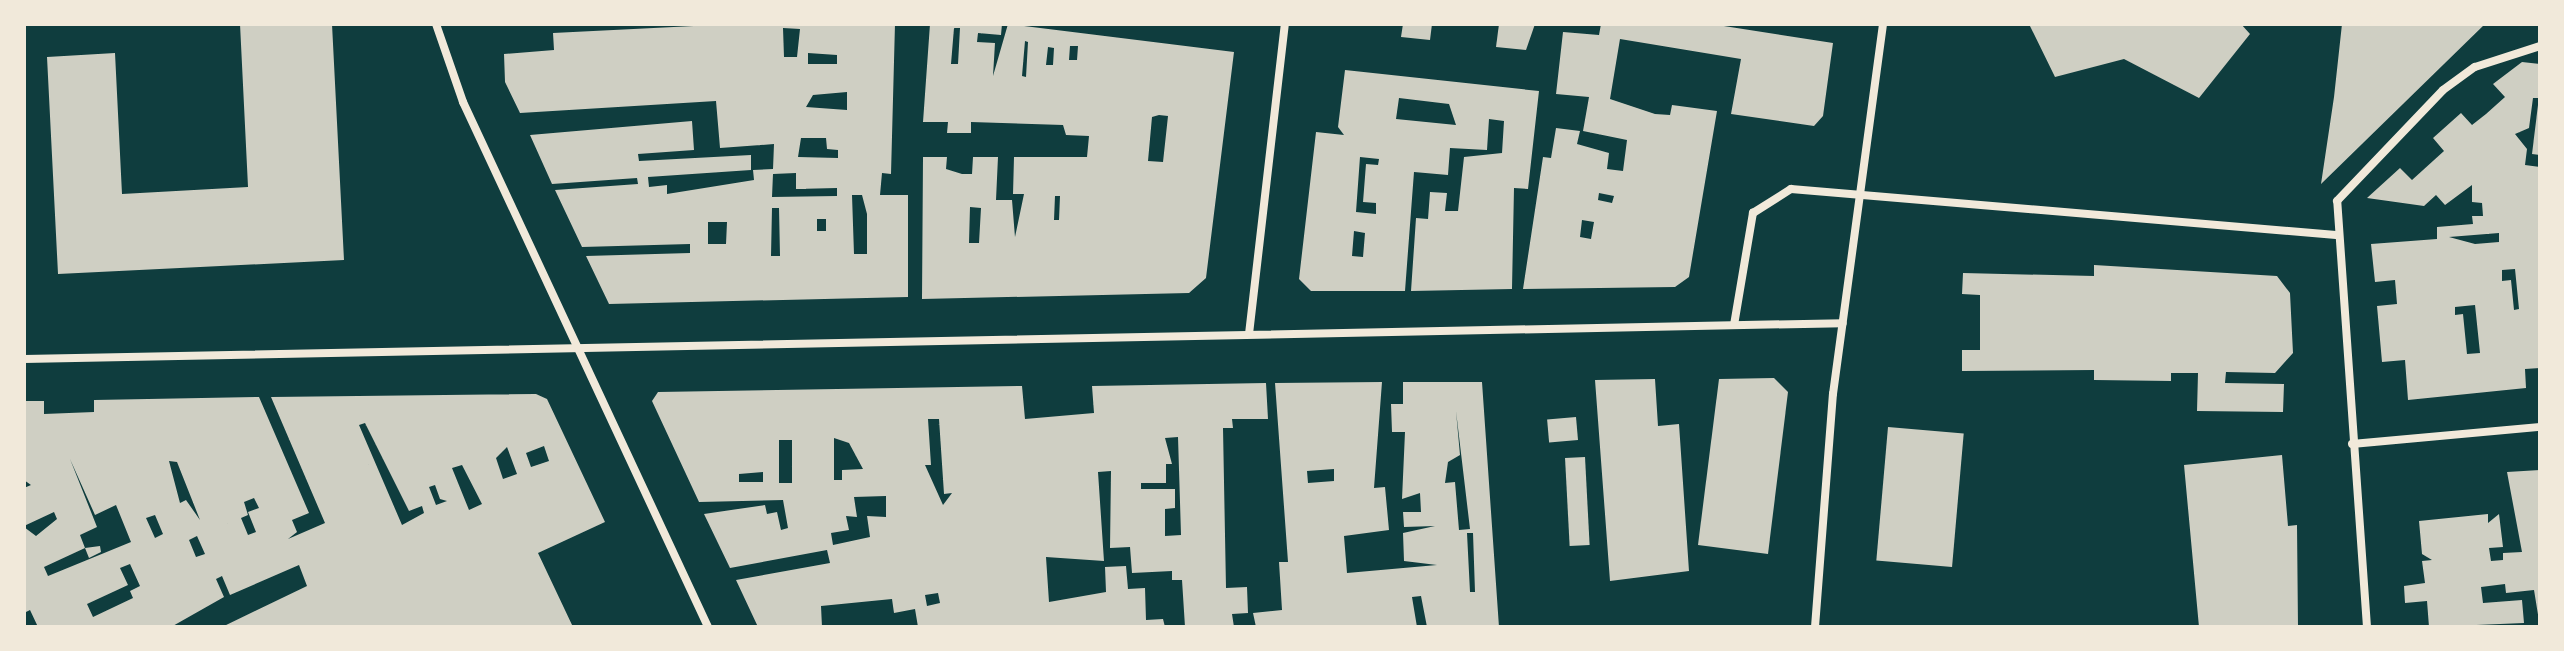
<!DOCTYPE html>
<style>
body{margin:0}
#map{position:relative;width:2564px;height:651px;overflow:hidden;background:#0f3d3e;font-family:"Varela Round",sans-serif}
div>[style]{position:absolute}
.building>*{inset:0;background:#cfcfc3;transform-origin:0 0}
.minor>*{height:8px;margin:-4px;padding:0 4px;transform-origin:4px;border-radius:4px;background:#f1e9da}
span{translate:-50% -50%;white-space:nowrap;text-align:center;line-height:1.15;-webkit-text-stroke:6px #f1e9da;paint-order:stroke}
.frame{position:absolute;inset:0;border:26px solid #f1e9da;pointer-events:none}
</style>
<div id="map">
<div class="building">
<i style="clip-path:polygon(240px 24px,332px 24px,344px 260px,58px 274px,47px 57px,115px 53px,122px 194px,248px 187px)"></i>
<i style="clip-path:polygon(evenodd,734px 24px,895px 24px,891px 174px,882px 173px,880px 195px,908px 195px,908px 297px,609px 304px,586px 256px,690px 253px,690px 244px,582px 247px,555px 190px,638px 184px,637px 178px,552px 184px,530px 135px,692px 121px,694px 150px,638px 154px,639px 161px,751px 155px,751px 170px,648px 177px,649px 187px,667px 185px,667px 194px,754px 180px,753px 170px,773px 169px,774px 144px,720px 148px,716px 101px,520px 113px,505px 82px,504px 54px,554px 50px,553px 33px,734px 24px,783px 28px,800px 29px,797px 57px,784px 57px,783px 28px,734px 24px,808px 53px,837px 55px,837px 64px,808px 64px,808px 53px,734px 24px,847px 92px,847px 110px,806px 107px,813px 95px,847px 92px,734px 24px,801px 138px,826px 138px,827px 149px,838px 150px,838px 158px,798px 157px,801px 138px,734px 24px,796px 173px,796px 189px,837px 188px,837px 196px,772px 197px,773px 174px,796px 173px,734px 24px,852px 195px,862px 195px,867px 214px,867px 254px,854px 254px,852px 195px,734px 24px,772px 208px,779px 208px,780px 256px,771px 256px,772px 208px,734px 24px,817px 219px,826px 219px,826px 231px,817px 231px,817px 219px,734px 24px,708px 222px,727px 222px,726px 244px,708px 244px,708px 222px)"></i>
<i style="clip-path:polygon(evenodd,930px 24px,1002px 24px,1001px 35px,978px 33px,977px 42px,995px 43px,993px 76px,1008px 24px,1234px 52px,1206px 278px,1189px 293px,922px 299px,923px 157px,947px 157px,946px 169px,962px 174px,972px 174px,973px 157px,998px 157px,996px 200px,1012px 200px,1015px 237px,1024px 194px,1013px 194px,1014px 157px,1087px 157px,1089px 136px,1066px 135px,1063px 125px,971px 122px,971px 133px,947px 133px,948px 122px,923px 122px,930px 24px,954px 28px,960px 28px,958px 64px,951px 64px,954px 28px,930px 24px,1025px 41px,1028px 42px,1026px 77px,1022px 76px,1025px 41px,930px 24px,1070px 46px,1078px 46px,1077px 60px,1069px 60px,1070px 46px,930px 24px,1048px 47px,1054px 48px,1053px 65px,1046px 65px,1048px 47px,930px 24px,1159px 115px,1168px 116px,1163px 162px,1148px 161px,1152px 117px,1159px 115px,930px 24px,1055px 196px,1060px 196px,1059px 220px,1054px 220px,1055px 196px,930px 24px,970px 207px,981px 208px,979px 243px,969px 243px,970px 207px)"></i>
<i style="clip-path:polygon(1403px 24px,1432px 24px,1430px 40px,1401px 37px)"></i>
<i style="clip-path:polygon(1499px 24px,1535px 24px,1526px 50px,1496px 47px)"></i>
<i style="clip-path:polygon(evenodd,1601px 24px,1711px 24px,1833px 43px,1823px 116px,1814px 126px,1731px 114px,1741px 59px,1620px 39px,1610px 99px,1655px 114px,1670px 115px,1672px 105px,1717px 111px,1689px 277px,1675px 287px,1523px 289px,1543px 157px,1551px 158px,1556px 128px,1580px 131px,1577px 144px,1609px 153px,1607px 169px,1623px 171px,1627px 140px,1583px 131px,1589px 97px,1556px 94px,1563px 32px,1599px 35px,1601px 24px,1599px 193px,1614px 196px,1612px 203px,1598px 200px,1599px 193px,1601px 24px,1582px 220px,1594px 222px,1591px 239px,1580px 237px,1582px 220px)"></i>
<i style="clip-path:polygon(2029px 24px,2241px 24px,2250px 34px,2199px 98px,2124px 59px,2055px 77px)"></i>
<i style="clip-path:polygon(2342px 24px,2485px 24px,2321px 184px,2334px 97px)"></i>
<i style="clip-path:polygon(evenodd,2522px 62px,2540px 64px,2540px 98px,2533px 98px,2529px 128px,2515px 134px,2527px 149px,2525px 165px,2540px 167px,2540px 368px,2525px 369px,2526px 388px,2408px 400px,2405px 360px,2382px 362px,2377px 306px,2397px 304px,2395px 280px,2375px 282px,2371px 244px,2437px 239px,2437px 227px,2473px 224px,2472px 216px,2483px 216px,2482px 203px,2472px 202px,2472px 185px,2445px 205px,2436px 195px,2424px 206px,2367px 198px,2400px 168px,2412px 180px,2444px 151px,2433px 138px,2461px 113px,2472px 125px,2486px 114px,2505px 97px,2493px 84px,2522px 62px,2499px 233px,2499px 242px,2475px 244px,2449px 237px,2499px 233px,2522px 62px,2515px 269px,2519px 309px,2514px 310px,2511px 280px,2502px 281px,2502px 270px,2515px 269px,2522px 62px,2475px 305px,2480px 353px,2467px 354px,2463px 314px,2455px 315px,2455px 307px,2475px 305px)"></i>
<i style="clip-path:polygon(evenodd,1345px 70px,1539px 91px,1528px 189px,1514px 188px,1512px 289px,1411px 291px,1416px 218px,1428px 219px,1430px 192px,1447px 193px,1445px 211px,1458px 211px,1464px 157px,1502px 153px,1504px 121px,1489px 119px,1487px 150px,1450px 148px,1448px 175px,1414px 172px,1405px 291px,1311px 291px,1299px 279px,1316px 132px,1344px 135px,1338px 127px,1345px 70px,1399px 98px,1449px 104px,1456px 125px,1396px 119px,1399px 98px,1345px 70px,1360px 157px,1379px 159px,1378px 165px,1366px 164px,1363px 202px,1376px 203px,1376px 214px,1356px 212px,1360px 157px,1345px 70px,1354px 231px,1365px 233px,1363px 257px,1352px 256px,1354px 231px)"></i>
<i style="clip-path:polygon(2538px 105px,2540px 105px,2540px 155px,2532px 154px)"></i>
<i style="clip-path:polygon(2094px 265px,2277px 276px,2290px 293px,2293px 353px,2275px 373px,2226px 372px,2225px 383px,2284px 384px,2283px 412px,2197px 411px,2198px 373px,2171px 373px,2171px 381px,2094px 380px,2094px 370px,1962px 371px,1962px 350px,1980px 350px,1980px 295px,1962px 294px,1963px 273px,2094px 276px)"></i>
<i style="clip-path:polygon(1774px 378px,1788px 392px,1768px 554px,1698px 545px,1719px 379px)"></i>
<i style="clip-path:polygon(1655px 379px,1658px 426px,1679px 424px,1689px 571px,1610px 581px,1595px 380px)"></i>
<i style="clip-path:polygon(evenodd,1382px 382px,1374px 488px,1385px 487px,1389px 530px,1344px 536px,1347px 573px,1437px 565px,1404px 561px,1403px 533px,1435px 526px,1404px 527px,1403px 512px,1421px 512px,1420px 493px,1402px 499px,1405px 432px,1392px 432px,1391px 404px,1403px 404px,1403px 382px,1482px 382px,1499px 627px,1427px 627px,1421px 596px,1412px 597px,1417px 627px,1256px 627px,1253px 613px,1282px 610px,1279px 562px,1288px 562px,1275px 383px,1382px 382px,1456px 411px,1470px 529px,1459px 530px,1455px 482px,1445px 483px,1448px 462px,1460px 455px,1456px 411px,1382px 382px,1334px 469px,1334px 481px,1308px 483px,1307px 471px,1334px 469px,1382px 382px,1467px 533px,1473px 533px,1475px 592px,1470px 592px,1467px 533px)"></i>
<i style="clip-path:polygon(evenodd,1266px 383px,1268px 419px,1232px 419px,1233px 428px,1223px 428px,1226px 588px,1247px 587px,1248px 613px,1232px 614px,1234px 627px,1185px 627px,1182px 580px,1172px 580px,1172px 571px,1132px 573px,1130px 547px,1110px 548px,1111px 471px,1098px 472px,1104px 561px,1046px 557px,1049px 602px,1106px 592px,1105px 567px,1126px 566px,1128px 589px,1145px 588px,1146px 620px,1163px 619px,1165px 627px,918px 627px,915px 609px,894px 613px,892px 599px,821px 606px,822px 627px,758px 627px,736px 580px,830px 563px,827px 550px,730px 568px,704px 514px,765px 505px,767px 514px,777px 512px,781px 530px,788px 528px,783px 500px,699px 502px,652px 401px,658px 392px,1022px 386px,1025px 419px,1094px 413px,1092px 386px,1266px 383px,928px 419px,939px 419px,944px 494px,952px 493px,943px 505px,925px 465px,931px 465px,928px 419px,1266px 383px,1178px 437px,1181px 535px,1165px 536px,1165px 509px,1175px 508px,1175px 489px,1141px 489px,1141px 483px,1166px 483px,1166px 464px,1172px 464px,1165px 438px,1178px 437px,1266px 383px,834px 438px,849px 443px,863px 469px,842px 470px,842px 480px,834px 480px,834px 438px,1266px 383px,779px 440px,792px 440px,792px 483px,779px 483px,779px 440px,1266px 383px,763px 472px,763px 482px,739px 482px,739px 474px,763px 472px,1266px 383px,886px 496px,886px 517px,867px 516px,870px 537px,833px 545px,831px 533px,849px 530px,846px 516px,857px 517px,854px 497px,886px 496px,1266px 383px,938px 593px,940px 603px,927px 606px,925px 595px,938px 593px)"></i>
<i style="clip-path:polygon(evenodd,536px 394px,547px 399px,605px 522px,538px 553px,573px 627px,222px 627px,307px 586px,299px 565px,230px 595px,222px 576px,216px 579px,224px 597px,171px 627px,38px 627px,30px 610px,24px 613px,24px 527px,36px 536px,57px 519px,54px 512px,24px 526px,24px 488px,31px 485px,24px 480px,24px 401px,44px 401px,44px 414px,94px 412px,94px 400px,259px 397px,309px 513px,292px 520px,297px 532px,288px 539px,325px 523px,271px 397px,536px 394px,365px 423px,409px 511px,422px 506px,424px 513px,402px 525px,359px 425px,365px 423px,536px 394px,544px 446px,549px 461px,531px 467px,526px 453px,544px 446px,536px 394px,507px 447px,517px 474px,503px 479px,496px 458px,507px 447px,536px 394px,70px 459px,95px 515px,116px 505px,131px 542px,48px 576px,44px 567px,85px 548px,89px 558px,101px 552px,100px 546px,85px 548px,80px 535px,97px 527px,70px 459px,536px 394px,169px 461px,177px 462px,200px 520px,186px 500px,180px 503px,169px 461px,536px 394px,462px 465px,482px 504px,469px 510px,452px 468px,462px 465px,536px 394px,435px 485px,440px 499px,447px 501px,436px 505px,429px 487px,435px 485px,536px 394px,254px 498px,259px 508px,248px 512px,256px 532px,248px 535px,241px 518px,248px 515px,244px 502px,254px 498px,536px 394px,155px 515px,163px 534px,155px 538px,146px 518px,155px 515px,536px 394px,197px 536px,205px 554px,196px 557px,189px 540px,197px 536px,536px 394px,130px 564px,140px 586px,130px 591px,133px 598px,93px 617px,87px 604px,128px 585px,120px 568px,130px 564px)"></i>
<i style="left:1576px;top:417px;width:23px;height:29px;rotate:85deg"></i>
<i style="left:1888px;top:427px;width:76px;height:134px;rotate:5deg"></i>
<i style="clip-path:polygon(2282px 455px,2288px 526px,2297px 525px,2298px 627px,2199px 627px,2184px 465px)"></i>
<i style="left:1585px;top:457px;width:88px;height:20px;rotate:87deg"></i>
<i style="clip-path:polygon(2540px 470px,2540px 627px,2534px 590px,2506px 593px,2505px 584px,2481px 587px,2483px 603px,2522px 600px,2524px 623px,2429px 627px,2427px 601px,2405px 603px,2404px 586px,2425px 583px,2422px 561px,2432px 560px,2422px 554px,2419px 521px,2488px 514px,2488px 523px,2499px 514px,2503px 547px,2489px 548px,2491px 561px,2503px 560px,2503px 553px,2522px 552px,2507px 472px)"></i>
</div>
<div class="minor">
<i style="left:436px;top:24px;width:83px;rotate:70.9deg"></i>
<i style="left:463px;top:102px;width:579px;rotate:64.98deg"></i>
<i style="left:1734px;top:325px;width:114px;rotate:-80.4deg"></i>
<i style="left:1753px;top:213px;width:45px;rotate:-32.3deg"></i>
<i style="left:1791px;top:189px;width:547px;rotate:4.82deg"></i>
<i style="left:1249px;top:334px;width:312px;rotate:-83.4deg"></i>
<i style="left:24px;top:359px;width:1819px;rotate:-1.13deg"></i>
<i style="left:2352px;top:444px;width:189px;rotate:-5.2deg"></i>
<i style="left:1815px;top:627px;width:234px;rotate:-85.6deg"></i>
<i style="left:1833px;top:394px;width:373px;rotate:-82.3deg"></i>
<i style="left:2367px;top:627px;width:427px;rotate:-94deg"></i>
<i style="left:2337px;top:201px;width:153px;rotate:-46.3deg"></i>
<i style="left:2443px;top:90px;width:39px;rotate:-36deg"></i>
<i style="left:2475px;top:67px;width:68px;rotate:-17.9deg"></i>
</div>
<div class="frame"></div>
</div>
